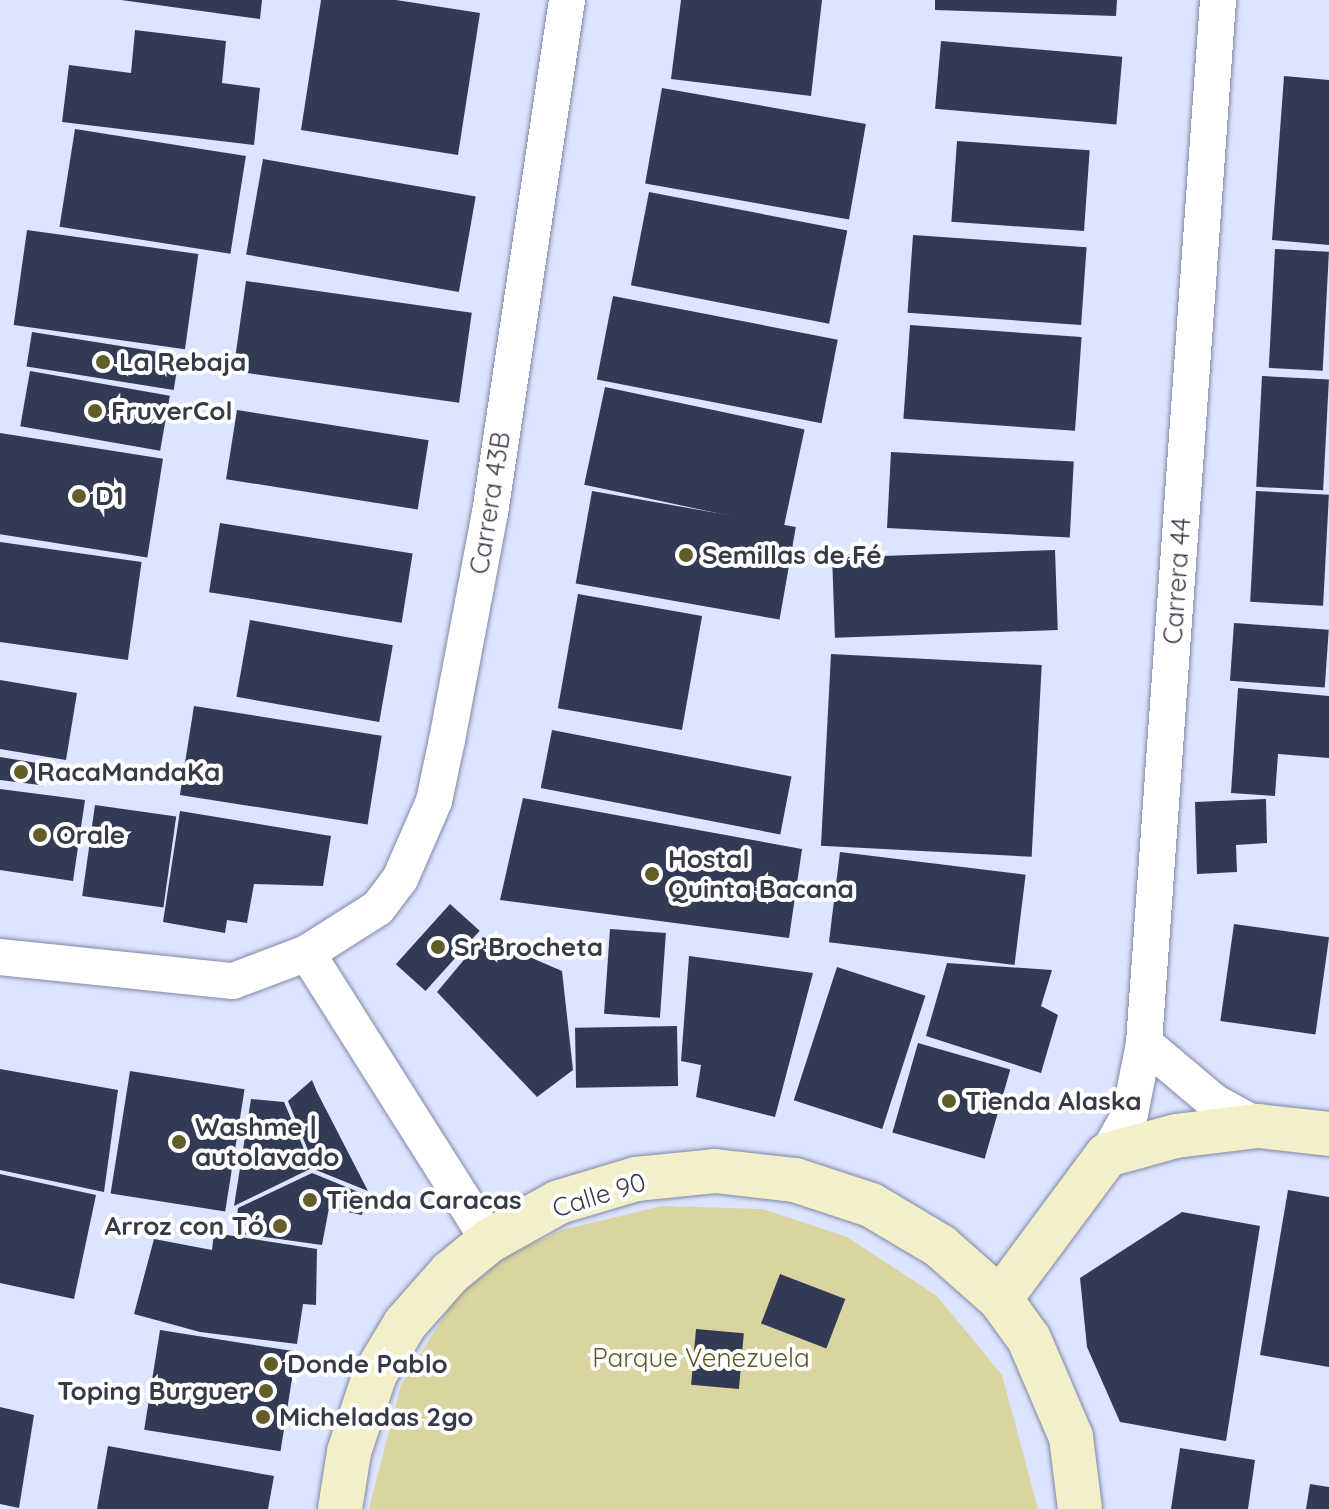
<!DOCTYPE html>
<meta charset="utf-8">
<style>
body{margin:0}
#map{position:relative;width:1329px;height:1509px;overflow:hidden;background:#dde4ff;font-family:Quicksand,sans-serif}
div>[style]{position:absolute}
.green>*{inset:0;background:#d9d4a0}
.building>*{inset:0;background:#333a54;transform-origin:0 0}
.roads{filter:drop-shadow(0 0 2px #7f87a5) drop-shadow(0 0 2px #7f87a5)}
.street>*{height:36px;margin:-18px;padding:0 18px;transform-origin:18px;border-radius:18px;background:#fff}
.secondary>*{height:44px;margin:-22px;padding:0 22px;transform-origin:22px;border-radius:22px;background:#f3efc8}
.dots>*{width:22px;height:22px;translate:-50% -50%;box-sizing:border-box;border:4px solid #fff;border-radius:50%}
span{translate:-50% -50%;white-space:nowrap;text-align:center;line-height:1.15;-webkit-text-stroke:8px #fff;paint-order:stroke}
.poi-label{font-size:26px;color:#373a47;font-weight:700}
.left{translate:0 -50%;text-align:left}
.right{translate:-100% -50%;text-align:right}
.street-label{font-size:26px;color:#373a47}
.park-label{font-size:26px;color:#5e5820}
</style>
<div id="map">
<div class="green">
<i style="clip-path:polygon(662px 1206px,762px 1209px,847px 1237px,937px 1296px,1002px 1375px,1038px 1509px,369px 1509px,401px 1385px,456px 1297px,505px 1257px,562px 1230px)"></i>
</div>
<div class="building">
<i style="clip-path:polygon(121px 0,262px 0,260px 19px)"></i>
<i style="clip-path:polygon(321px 0,396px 0,480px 13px,458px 155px,301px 130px)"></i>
<i style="clip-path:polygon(681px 0,822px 0,811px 96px,671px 79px)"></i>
<i style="clip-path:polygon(935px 0,1117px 0,1116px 16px,935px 10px)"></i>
<i style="clip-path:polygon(135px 30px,226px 41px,222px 83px,260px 88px,254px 145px,62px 122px,69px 65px,131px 73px)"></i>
<i style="left:941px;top:41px;width:182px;height:68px;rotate:5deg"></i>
<i style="clip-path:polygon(1284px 76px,1329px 80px,1329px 245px,1272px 240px)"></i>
<i style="left:662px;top:88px;width:207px;height:97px;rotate:10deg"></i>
<i style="left:75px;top:129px;width:173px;height:99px;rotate:9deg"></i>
<i style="left:957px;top:141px;width:133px;height:81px;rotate:4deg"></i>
<i style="left:263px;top:159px;width:216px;height:97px;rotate:10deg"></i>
<i style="left:649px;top:192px;width:202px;height:95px;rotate:11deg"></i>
<i style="left:27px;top:230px;width:173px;height:96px;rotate:8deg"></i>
<i style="left:913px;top:235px;width:174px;height:78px;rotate:4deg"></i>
<i style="left:1275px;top:249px;width:54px;height:119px;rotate:3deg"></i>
<i style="left:246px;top:281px;width:228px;height:91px;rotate:8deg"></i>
<i style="left:613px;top:296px;width:229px;height:85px;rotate:11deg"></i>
<i style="left:910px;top:325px;width:172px;height:94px;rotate:4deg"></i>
<i style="left:32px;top:332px;width:149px;height:35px;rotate:9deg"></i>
<i style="left:30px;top:371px;width:142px;height:56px;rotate:10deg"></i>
<i style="left:1262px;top:376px;width:67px;height:111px;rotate:3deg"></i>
<i style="left:605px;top:387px;width:204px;height:100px;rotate:12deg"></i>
<i style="left:237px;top:410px;width:194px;height:70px;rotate:9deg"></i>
<i style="left:0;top:433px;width:165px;height:100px;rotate:9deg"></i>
<i style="left:891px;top:452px;width:183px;height:76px;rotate:3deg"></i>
<i style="left:592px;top:491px;width:207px;height:94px;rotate:10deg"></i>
<i style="left:1256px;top:491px;width:73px;height:111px;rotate:3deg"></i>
<i style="left:220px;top:523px;width:195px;height:70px;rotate:9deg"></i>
<i style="left:0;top:542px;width:143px;height:99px;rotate:8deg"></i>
<i style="left:1055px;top:550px;width:80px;height:223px;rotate:88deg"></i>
<i style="left:578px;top:594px;width:126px;height:116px;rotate:10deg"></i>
<i style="left:250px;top:620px;width:145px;height:78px;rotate:10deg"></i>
<i style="left:1234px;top:623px;width:95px;height:58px;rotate:4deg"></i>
<i style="left:831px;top:654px;width:211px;height:192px;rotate:3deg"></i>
<i style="clip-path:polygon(0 680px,77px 693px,66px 760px,0 749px)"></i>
<i style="clip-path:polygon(1238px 688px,1329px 696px,1329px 758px,1278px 754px,1275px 796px,1231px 793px)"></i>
<i style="left:194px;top:706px;width:190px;height:90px;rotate:9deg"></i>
<i style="left:552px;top:730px;width:244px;height:59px;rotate:11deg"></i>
<i style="clip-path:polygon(0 757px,43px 764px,40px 785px,0 780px)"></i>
<i style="clip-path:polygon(0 789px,85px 800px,73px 881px,0 870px)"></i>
<i style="clip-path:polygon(523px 798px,802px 849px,789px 938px,500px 900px)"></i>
<i style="clip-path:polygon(1266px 799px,1267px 843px,1236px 845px,1237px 872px,1197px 874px,1195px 802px)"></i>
<i style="left:95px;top:805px;width:82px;height:92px;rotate:8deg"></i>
<i style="clip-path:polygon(180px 811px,331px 836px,323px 886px,254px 884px,247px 923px,227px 920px,225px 933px,163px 922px)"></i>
<i style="left:840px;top:852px;width:187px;height:91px;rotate:7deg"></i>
<i style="left:450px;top:904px;width:40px;height:81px;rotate:42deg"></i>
<i style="left:1234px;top:924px;width:96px;height:98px;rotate:8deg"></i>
<i style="left:610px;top:929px;width:56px;height:85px;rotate:4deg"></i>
<i style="clip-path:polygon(483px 937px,562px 971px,573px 1070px,537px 1097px,437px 992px)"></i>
<i style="clip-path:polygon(689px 956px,813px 973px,775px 1117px,696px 1097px,701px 1065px,681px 1061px)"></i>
<i style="clip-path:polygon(947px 963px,1052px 970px,1041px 1006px,1058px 1015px,1041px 1073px,926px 1036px)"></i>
<i style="left:837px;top:967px;width:93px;height:140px;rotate:18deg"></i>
<i style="left:677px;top:1026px;width:60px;height:102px;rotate:89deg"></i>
<i style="left:918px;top:1043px;width:96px;height:93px;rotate:16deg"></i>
<i style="clip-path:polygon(0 1069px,118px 1090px,104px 1192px,0 1170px)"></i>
<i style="left:130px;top:1071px;width:116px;height:124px;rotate:9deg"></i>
<i style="clip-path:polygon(312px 1080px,317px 1092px,368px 1191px,316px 1170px,288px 1101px)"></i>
<i style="clip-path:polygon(251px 1099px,284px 1102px,312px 1168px,234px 1206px)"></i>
<i style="clip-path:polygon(312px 1173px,366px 1195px,362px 1215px,329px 1208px,322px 1245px,235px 1233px,238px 1208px)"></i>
<i style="clip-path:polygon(0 1174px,96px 1195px,74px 1299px,0 1283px)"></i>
<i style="clip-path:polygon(1288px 1190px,1329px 1197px,1329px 1367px,1260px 1355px)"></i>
<i style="clip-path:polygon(1182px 1212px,1260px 1226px,1226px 1441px,1120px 1422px,1087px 1347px,1080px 1278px)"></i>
<i style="clip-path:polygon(214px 1233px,317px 1249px,316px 1305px,303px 1304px,297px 1344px,200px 1332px,134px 1314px,154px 1239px,212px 1250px)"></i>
<i style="left:780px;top:1274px;width:70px;height:53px;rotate:21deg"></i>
<i style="left:696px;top:1329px;width:48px;height:56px;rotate:5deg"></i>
<i style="left:160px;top:1330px;width:138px;height:101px;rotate:9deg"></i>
<i style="clip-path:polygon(0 1407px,34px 1415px,19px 1508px,0 1504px)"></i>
<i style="clip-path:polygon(108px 1446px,274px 1476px,268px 1509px,97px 1509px)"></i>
<i style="clip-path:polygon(1180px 1448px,1255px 1460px,1248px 1509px,1171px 1509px)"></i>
<i style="clip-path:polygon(1310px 1484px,1329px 1487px,1329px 1509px,1306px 1509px)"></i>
</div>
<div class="roads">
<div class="street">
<i style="left:307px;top:953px;width:341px;rotate:57.7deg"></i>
<i style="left:0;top:957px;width:234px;rotate:5.9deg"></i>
<i style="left:233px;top:981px;width:79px;rotate:-20.7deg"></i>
<i style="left:307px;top:953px;width:84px;rotate:-32.4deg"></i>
<i style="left:378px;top:908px;width:36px;rotate:-53deg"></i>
<i style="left:400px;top:879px;width:85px;rotate:-66.4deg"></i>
<i style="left:434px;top:801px;width:62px;rotate:-78deg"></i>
<i style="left:447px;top:740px;width:231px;rotate:-79.3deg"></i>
<i style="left:490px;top:513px;width:519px;rotate:-81.46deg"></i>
<i style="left:1144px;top:1043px;width:92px;rotate:40.1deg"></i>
<i style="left:1214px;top:1102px;width:50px;rotate:28.6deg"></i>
<i style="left:1107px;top:1155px;width:47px;rotate:-60.7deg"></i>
<i style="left:1130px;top:1114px;width:72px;rotate:-78.8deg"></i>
<i style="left:1144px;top:1043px;width:1046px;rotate:-85.94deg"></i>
</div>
<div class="secondary">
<i style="left:1000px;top:1299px;width:179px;rotate:-53.4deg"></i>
<i style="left:1107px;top:1155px;width:72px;rotate:-15.4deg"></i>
<i style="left:1176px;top:1136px;width:83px;rotate:-7deg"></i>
<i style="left:1258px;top:1126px;width:71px;rotate:6.4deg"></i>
<i style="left:340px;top:1509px;width:58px;rotate:-81deg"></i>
<i style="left:349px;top:1452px;width:82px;rotate:-71.6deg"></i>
<i style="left:375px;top:1374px;width:58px;rotate:-59deg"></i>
<i style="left:405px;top:1324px;width:68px;rotate:-48.6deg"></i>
<i style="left:450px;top:1273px;width:50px;rotate:-39.4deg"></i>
<i style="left:489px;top:1241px;width:80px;rotate:-29.1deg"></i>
<i style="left:559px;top:1202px;width:80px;rotate:-16.6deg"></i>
<i style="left:636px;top:1179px;width:79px;rotate:-5.8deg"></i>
<i style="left:715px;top:1171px;width:81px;rotate:6.4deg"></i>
<i style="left:795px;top:1180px;width:80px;rotate:18.2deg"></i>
<i style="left:871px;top:1205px;width:80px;rotate:30.7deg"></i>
<i style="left:940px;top:1246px;width:80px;rotate:41.5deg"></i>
<i style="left:1000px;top:1299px;width:49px;rotate:54.1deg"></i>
<i style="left:1029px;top:1339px;width:107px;rotate:66.8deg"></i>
<i style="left:1071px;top:1437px;width:73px;rotate:82.9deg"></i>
</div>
</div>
<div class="dots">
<i style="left:103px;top:362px;background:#635d2a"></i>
<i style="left:95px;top:411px;background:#635d2a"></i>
<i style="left:79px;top:496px;background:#635d2a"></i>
<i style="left:686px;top:555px;background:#635d2a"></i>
<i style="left:21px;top:772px;background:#635d2a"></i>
<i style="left:40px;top:835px;background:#635d2a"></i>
<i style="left:652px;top:874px;background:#635d2a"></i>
<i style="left:438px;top:947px;background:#635d2a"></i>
<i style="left:949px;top:1101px;background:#635d2a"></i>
<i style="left:179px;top:1142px;background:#635d2a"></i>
<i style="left:310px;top:1200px;background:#635d2a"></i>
<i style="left:280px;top:1226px;background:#635d2a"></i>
<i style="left:271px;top:1364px;background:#635d2a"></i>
<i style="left:266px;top:1391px;background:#635d2a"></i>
<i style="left:263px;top:1417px;background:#635d2a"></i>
</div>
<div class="poi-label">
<span class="left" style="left:119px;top:362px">La Rebaja</span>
<span class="left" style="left:111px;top:411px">FruverCol</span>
<span class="left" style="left:95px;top:496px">D1</span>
<span class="left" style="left:702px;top:555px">Semillas de Fé</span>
<span class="left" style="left:37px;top:772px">RacaMandaKa</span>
<span class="left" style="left:56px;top:835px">Orale</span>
<span class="left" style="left:668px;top:874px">Hostal<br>Quinta Bacana</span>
<span class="left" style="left:454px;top:947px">Sr Brocheta</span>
<span class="left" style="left:965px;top:1101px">Tienda Alaska</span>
<span class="left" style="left:195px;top:1142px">Washme |<br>autolavado</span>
<span class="left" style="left:326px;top:1200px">Tienda Caracas</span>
<span class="right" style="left:264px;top:1226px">Arroz con Tó</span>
<span class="left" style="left:287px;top:1364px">Donde Pablo</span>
<span class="right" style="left:250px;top:1391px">Toping Burguer</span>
<span class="left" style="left:279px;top:1417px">Micheladas 2go</span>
</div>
<div class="street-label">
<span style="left:490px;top:503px;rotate:-81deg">Carrera 43B</span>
<span style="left:1177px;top:581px;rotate:-86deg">Carrera 44</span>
<span style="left:599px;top:1195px;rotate:-17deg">Calle 90</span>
</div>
<div class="park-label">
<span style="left:701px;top:1358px">Parque Venezuela</span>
</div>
</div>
